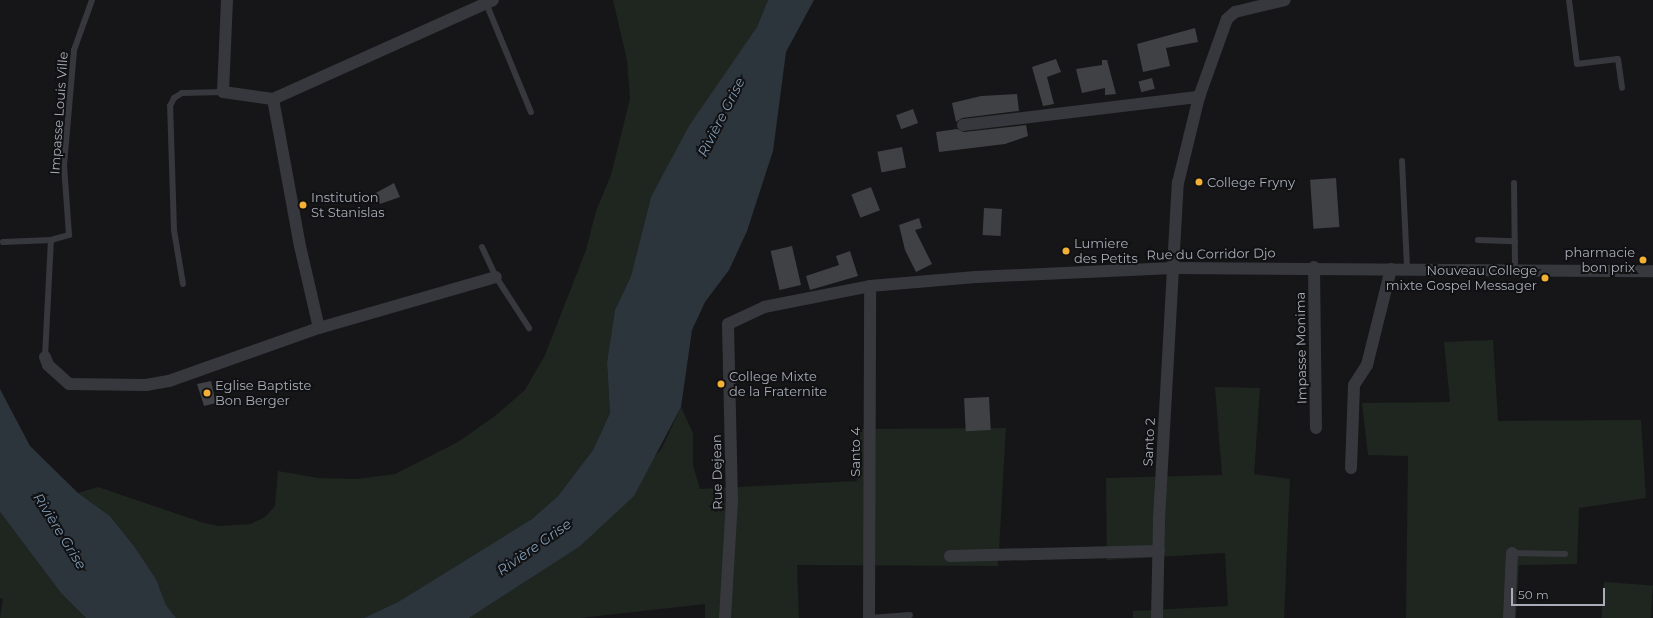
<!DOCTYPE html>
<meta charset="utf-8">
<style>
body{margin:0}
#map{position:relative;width:1653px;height:618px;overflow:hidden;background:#161618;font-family:Montserrat,sans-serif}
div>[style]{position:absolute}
.green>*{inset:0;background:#1e261f;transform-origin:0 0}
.water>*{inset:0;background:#2c353c}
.building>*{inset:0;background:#404145;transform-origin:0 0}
.lane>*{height:6px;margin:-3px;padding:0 3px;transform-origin:3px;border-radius:3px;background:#37383d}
.street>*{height:12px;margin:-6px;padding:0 6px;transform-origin:6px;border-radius:6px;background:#37383d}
.dots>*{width:11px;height:11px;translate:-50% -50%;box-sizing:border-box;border:2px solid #111113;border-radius:50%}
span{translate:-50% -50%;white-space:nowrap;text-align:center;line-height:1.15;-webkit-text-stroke:4px #111113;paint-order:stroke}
.street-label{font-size:13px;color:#a8adb8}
.poi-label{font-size:13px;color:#a8adb8}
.left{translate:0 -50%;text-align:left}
.right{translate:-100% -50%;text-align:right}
.water-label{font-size:14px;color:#7f9bb3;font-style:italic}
.scale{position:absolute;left:1511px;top:588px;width:94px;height:18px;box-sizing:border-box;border:2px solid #a8adb8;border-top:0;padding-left:5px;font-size:12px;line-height:14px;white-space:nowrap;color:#a8adb8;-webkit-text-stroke:3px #111113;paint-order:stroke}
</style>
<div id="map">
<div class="green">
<i style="clip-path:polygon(613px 0,768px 0,757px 27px,651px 197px,631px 276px,615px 310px,607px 362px,610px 413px,593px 450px,558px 496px,532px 519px,398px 602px,364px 618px,176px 618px,166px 605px,156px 579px,134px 546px,110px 516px,78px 493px,98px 487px,204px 523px,219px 526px,251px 524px,265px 517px,275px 506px,278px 471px,318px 478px,357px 479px,395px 474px,458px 442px,495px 416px,525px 390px,545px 355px,586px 250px,596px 211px,611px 175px,630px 99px,627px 60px)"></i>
<i style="clip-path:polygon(1493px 340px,1498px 421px,1641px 420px,1646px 498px,1579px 508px,1577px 564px,1519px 565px,1516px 618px,1406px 618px,1408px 456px,1368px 455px,1362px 403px,1450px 402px,1444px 342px)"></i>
<i style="clip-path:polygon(1215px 387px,1260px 388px,1254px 474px,1290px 479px,1284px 618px,1133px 618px,1133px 611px,1228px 606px,1225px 553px,1107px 560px,1106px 478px,1222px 475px)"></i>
<i style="clip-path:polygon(681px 407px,693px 433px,693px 465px,700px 489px,857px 481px,860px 429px,1006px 428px,998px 566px,797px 565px,799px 618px,705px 618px,705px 604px,580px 618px,469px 618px,579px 547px,662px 448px)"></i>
<i style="clip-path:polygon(0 512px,61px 593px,86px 618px,0 618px,3px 599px,0 598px)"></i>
<i style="left:1604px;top:582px;width:49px;height:36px;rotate:4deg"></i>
</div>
<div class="water">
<i style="clip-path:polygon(768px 0,814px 0,786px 52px,773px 151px,747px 231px,729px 270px,705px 302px,692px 330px,681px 407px,634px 496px,579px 547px,469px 618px,364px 618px,398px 602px,532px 519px,558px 496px,593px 450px,610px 413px,607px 362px,615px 310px,631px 276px,651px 197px,689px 126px,757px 27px)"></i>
<i style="clip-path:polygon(0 389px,30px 446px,78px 493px,110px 516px,134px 546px,156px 579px,166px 605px,176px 618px,86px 618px,61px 593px,0 512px)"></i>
</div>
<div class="building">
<i style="clip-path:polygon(1195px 28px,1198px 42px,1166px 48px,1170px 66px,1143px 72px,1137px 44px)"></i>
<i style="clip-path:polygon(1056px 59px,1061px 72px,1047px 77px,1054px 104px,1043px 106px,1032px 67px)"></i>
<i style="clip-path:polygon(1102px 60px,1107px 60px,1116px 94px,1105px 95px,1105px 88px,1082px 93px,1076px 69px,1102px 65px)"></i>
<i style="left:1152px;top:78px;width:11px;height:14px;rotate:75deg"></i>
<i style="clip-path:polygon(1017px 94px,1019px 111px,962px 118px,956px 122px,952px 103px,981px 96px)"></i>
<i style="left:913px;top:109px;width:15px;height:18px;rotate:70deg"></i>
<i style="clip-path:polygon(1026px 125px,1028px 136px,1005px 144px,939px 152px,936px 132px,957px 129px,964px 132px)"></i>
<i style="left:902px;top:147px;width:21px;height:25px;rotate:79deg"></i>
<i style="left:1336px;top:178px;width:49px;height:26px;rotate:86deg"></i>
<i style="clip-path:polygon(394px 183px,400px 197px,380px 204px,374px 194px)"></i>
<i style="left:871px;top:187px;width:25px;height:21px;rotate:69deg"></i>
<i style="left:984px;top:208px;width:18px;height:27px;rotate:3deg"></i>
<i style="clip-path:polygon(919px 218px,922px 228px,915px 230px,932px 264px,916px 272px,905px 250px,899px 225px)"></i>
<i style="left:792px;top:246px;width:40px;height:22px;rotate:77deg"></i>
<i style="clip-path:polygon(850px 251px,858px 276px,810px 290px,806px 276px,839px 265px,836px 256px)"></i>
<i style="clip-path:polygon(211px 381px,216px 403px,204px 406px,197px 384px)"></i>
<i style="left:989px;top:397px;width:33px;height:25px;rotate:87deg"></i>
</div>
<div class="lane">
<i style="left:1569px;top:0;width:64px;rotate:82.9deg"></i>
<i style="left:1577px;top:64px;width:41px;rotate:-7deg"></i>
<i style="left:1618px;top:59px;width:29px;rotate:82deg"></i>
<i style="left:486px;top:3px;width:118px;rotate:67.6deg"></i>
<i style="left:1402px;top:161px;width:108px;rotate:87.3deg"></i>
<i style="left:1514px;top:183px;width:87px;rotate:89.3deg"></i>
<i style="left:1478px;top:240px;width:37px;rotate:2deg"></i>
<i style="left:3px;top:242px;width:48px;rotate:-2.4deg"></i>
<i style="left:51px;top:240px;width:19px;rotate:-16deg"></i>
<i style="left:69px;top:235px;width:70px;rotate:-94.1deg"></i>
<i style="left:64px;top:165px;width:115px;rotate:-85deg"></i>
<i style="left:74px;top:50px;width:53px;rotate:-70.2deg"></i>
<i style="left:482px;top:247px;width:33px;rotate:65deg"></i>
<i style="left:496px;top:277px;width:61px;rotate:57.1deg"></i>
<i style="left:183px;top:284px;width:55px;rotate:-99.5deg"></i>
<i style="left:174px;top:230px;width:124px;rotate:-91.8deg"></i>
<i style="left:170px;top:106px;width:9px;rotate:-63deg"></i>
<i style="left:174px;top:98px;width:9px;rotate:-32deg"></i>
<i style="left:182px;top:93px;width:41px;rotate:-1.4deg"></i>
<i style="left:45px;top:357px;width:117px;rotate:-87.1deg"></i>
<i style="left:1512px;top:553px;width:53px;rotate:1.1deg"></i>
<i style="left:869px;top:618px;width:41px;rotate:-4.2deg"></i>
</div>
<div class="street">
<i style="left:227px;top:0;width:92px;rotate:92.5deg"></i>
<i style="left:223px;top:92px;width:50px;rotate:8deg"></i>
<i style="left:273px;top:99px;width:241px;rotate:-24.2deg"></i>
<i style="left:273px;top:99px;width:149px;rotate:79.6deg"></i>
<i style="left:300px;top:246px;width:84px;rotate:77deg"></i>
<i style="left:963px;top:125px;width:238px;rotate:-6.8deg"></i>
<i style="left:1314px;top:267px;width:161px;rotate:89.3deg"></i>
<i style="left:45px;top:357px;width:9px;rotate:69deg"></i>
<i style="left:48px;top:365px;width:28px;rotate:42deg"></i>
<i style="left:69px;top:384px;width:77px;rotate:0.7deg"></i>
<i style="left:146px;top:385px;width:23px;rotate:-10deg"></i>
<i style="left:169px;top:381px;width:159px;rotate:-19.5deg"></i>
<i style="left:319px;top:328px;width:184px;rotate:-16.1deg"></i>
<i style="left:1351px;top:468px;width:83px;rotate:-87.9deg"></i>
<i style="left:1354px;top:385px;width:24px;rotate:-57deg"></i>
<i style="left:1367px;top:365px;width:99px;rotate:-76deg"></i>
<i style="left:950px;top:556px;width:209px;rotate:-1.4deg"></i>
<i style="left:725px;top:618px;width:117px;rotate:-86.6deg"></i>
<i style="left:732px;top:501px;width:177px;rotate:-91.3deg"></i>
<i style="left:728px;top:324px;width:40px;rotate:-25deg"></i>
<i style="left:764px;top:307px;width:108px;rotate:-11.2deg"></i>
<i style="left:870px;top:286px;width:106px;rotate:-4.9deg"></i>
<i style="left:976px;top:277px;width:197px;rotate:-2.6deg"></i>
<i style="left:1173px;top:268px;width:480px;rotate:0.4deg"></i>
<i style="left:869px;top:618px;width:332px;rotate:-89.8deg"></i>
<i style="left:1157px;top:618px;width:99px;rotate:-88.8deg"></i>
<i style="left:1159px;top:519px;width:337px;rotate:-86.8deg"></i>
<i style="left:1178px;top:183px;width:89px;rotate:-76.3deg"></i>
<i style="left:1199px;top:97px;width:83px;rotate:-70.3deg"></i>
<i style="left:1227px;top:19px;width:11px;rotate:-41deg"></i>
<i style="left:1235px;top:12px;width:51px;rotate:-13.5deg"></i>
<i style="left:1509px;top:618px;width:65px;rotate:-87.4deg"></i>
</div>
<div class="dots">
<i style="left:1199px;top:182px;background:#f2b134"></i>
<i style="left:303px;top:205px;background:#f2b134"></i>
<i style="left:1066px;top:251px;background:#f2b134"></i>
<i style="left:1643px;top:260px;background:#f2b134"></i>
<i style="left:1545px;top:278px;background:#f2b134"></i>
<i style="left:721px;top:384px;background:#f2b134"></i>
<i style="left:207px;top:393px;background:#f2b134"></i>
</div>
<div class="street-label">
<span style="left:59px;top:113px;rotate:-86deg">Impasse Louis Ville</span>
<span style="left:1211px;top:254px;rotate:-1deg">Rue du Corridor Djo</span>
<span style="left:1301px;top:348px;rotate:-91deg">Impasse Monima</span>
<span style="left:1149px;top:442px;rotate:-87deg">Santo 2</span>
<span style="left:855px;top:452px;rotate:-90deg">Santo 4</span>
<span style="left:717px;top:472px;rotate:-91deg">Rue Dejean</span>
</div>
<div class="poi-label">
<span class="left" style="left:1207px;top:182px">College Fryny</span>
<span class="left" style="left:311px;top:205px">Institution<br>St Stanislas</span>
<span class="left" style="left:1074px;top:251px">Lumiere<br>des Petits</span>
<span class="right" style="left:1635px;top:260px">pharmacie<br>bon prix</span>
<span class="right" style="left:1537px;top:278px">Nouveau College<br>mixte Gospel Messager</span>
<span class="left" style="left:729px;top:384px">College Mixte<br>de la Fraternite</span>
<span class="left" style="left:215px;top:393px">Eglise Baptiste<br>Bon Berger</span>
</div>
<div class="water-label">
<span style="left:721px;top:117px;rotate:-63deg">Rivière Grise</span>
<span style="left:60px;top:531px;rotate:58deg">Rivière Grise</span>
<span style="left:534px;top:547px;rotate:-35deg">Rivière Grise</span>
</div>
<div class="scale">50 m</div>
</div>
